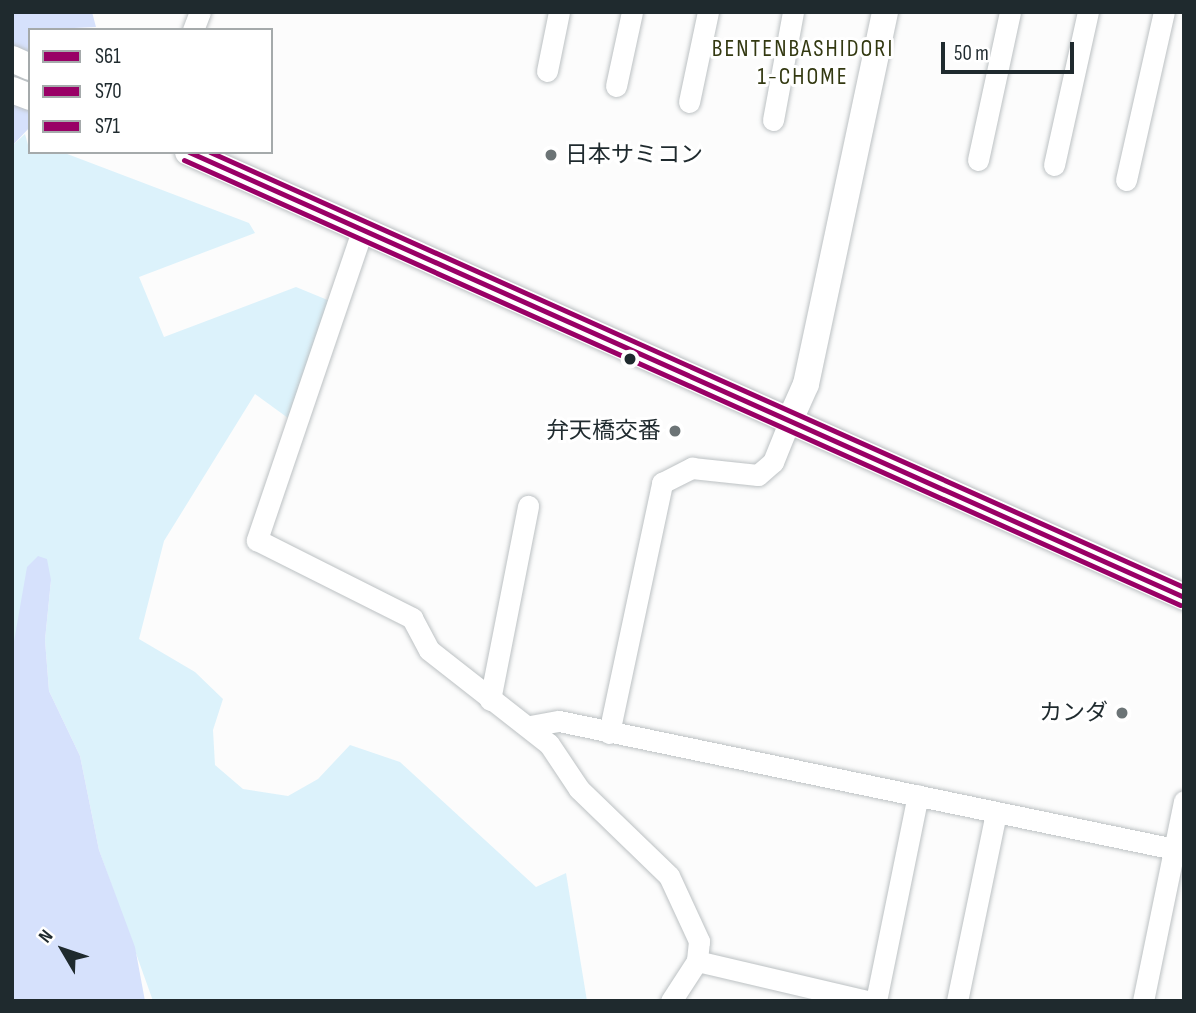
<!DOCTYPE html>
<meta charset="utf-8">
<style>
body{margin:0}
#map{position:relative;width:1196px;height:1013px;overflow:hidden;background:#fcfcfc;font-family:"Sofia Sans Condensed","Noto Sans JP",sans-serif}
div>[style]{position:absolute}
.green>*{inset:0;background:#dcf2fb}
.water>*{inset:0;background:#d6e1fc}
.roads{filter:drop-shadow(0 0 2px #bcc1c3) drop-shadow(0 0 2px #bcc1c3)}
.minor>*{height:21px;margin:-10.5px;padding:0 10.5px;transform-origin:10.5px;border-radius:10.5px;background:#fff}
.tertiary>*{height:26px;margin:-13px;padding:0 13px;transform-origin:13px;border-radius:13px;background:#fff}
.bus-1>*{height:5px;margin:-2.5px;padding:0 2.5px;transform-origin:2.5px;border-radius:2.5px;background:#906}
.bus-2>*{height:5px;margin:-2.5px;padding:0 2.5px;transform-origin:2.5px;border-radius:2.5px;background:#906}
.bus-3>*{height:5px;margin:-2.5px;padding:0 2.5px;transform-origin:2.5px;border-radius:2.5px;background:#906}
.dots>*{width:19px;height:19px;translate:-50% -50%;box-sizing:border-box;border:4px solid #fff;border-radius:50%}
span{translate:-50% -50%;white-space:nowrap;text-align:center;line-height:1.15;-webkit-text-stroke:6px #fff;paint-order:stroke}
.poi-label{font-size:23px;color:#1f2a2e}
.left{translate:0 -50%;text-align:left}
.right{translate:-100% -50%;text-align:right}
.neighbourhood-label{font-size:24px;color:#333911;letter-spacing:2px}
.frame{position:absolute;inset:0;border:14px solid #1f2a2e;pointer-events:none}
.legend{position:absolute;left:28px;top:28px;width:245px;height:126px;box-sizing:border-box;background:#fff;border:2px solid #a5aaab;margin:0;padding:9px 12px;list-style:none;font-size:21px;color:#1f2a2e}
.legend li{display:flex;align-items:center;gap:14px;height:35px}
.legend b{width:35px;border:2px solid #a5aaab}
.north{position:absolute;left:28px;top:915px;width:70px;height:70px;-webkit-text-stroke:5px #fff;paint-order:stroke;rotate:309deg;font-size:19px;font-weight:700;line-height:28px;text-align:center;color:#1f2a2e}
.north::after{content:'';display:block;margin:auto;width:24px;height:32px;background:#1f2a2e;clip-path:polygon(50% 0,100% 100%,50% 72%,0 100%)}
.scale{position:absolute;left:941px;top:42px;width:133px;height:32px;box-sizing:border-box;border:4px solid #1f2a2e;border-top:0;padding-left:9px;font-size:21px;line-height:24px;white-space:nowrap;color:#1f2a2e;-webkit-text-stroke:5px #fff;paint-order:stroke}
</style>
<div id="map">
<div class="green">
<i style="clip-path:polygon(25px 134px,30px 152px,62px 152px,249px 223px,255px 233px,139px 277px,164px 337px,296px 287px,330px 301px,288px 418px,255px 394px,164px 541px,139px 639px,195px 672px,223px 699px,213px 730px,215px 765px,243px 789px,288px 796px,318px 779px,350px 745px,400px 762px,536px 887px,566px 873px,587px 1001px,153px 1001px,99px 850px,80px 756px,49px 691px,45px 640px,51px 580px,12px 653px,12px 146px)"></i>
</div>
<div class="water">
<i style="clip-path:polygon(12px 12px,92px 12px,96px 27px,30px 30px,30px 127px,12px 146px)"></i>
<i style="clip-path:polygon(38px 556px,47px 559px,51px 580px,45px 640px,49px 691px,80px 756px,99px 850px,135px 947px,145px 1001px,12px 1001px,12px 653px,27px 567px)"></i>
</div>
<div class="roads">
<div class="minor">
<i style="left:193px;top:30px;width:19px;rotate:-69deg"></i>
<i style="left:547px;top:71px;width:60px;rotate:-78.5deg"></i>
<i style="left:616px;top:86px;width:76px;rotate:-77.8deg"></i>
<i style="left:689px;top:102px;width:92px;rotate:-78.1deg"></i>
<i style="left:773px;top:120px;width:110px;rotate:-79.5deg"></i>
<i style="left:978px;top:160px;width:151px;rotate:-77.8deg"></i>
<i style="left:1054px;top:165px;width:157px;rotate:-77.5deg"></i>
<i style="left:1126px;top:180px;width:172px;rotate:-77.3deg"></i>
<i style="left:363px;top:228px;width:330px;rotate:108.8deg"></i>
<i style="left:257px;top:540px;width:174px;rotate:26.7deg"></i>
<i style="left:412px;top:618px;width:36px;rotate:62deg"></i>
<i style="left:429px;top:650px;width:152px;rotate:38.1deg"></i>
<i style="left:549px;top:744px;width:54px;rotate:56.3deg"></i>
<i style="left:579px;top:789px;width:125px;rotate:44deg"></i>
<i style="left:669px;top:876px;width:72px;rotate:65.2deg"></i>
<i style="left:699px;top:941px;width:20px;rotate:96deg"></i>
<i style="left:697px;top:961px;width:48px;rotate:123deg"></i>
<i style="left:490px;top:700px;width:198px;rotate:-78.9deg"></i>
<i style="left:530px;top:726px;width:29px;rotate:-10deg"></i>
<i style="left:559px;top:721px;width:638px;rotate:11.75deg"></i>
<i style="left:609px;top:733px;width:256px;rotate:-78deg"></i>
<i style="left:662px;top:483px;width:34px;rotate:-27deg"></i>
<i style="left:692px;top:468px;width:66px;rotate:6.1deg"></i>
<i style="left:758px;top:475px;width:20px;rotate:-41deg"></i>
<i style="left:773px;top:462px;width:45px;rotate:-68deg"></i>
<i style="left:697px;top:961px;width:175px;rotate:13.2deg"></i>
<i style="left:876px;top:1001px;width:210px;rotate:-78.5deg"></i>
<i style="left:957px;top:1001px;width:193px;rotate:-78.3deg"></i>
<i style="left:1143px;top:1001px;width:204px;rotate:-78.4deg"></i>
</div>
<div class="tertiary">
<i style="left:12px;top:59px;width:20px;rotate:24deg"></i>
<i style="left:12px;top:90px;width:19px;rotate:21deg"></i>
<i style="left:188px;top:152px;width:1091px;rotate:24.07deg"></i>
<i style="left:790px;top:420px;width:39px;rotate:-66deg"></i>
<i style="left:806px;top:384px;width:380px;rotate:-78deg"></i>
</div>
</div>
<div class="bus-1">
<i style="left:189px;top:152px;width:1090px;rotate:24.1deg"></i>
</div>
<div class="bus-2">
<i style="left:184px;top:160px;width:1091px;rotate:24.07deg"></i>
</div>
<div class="bus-3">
<i style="left:210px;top:152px;width:1067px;rotate:24.07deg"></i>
</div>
<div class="dots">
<i style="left:551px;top:155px;background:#6c7476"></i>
<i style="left:630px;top:359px;background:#1f2a2e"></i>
<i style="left:675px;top:431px;background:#6c7476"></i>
<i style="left:1122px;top:713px;background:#6c7476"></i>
</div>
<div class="poi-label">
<span class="left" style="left:565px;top:155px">日本サミコン</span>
<span class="right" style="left:661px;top:431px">弁天橋交番</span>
<span class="right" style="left:1108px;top:713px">カンダ</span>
</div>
<div class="neighbourhood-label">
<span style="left:803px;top:63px">BENTENBASHIDORI<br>1-CHOME</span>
</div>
<div class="frame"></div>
<ul class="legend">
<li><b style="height:9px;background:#906"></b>S61</li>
<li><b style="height:9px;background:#906"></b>S70</li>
<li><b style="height:9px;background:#906"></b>S71</li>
</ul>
<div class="north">N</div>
<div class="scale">50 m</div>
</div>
